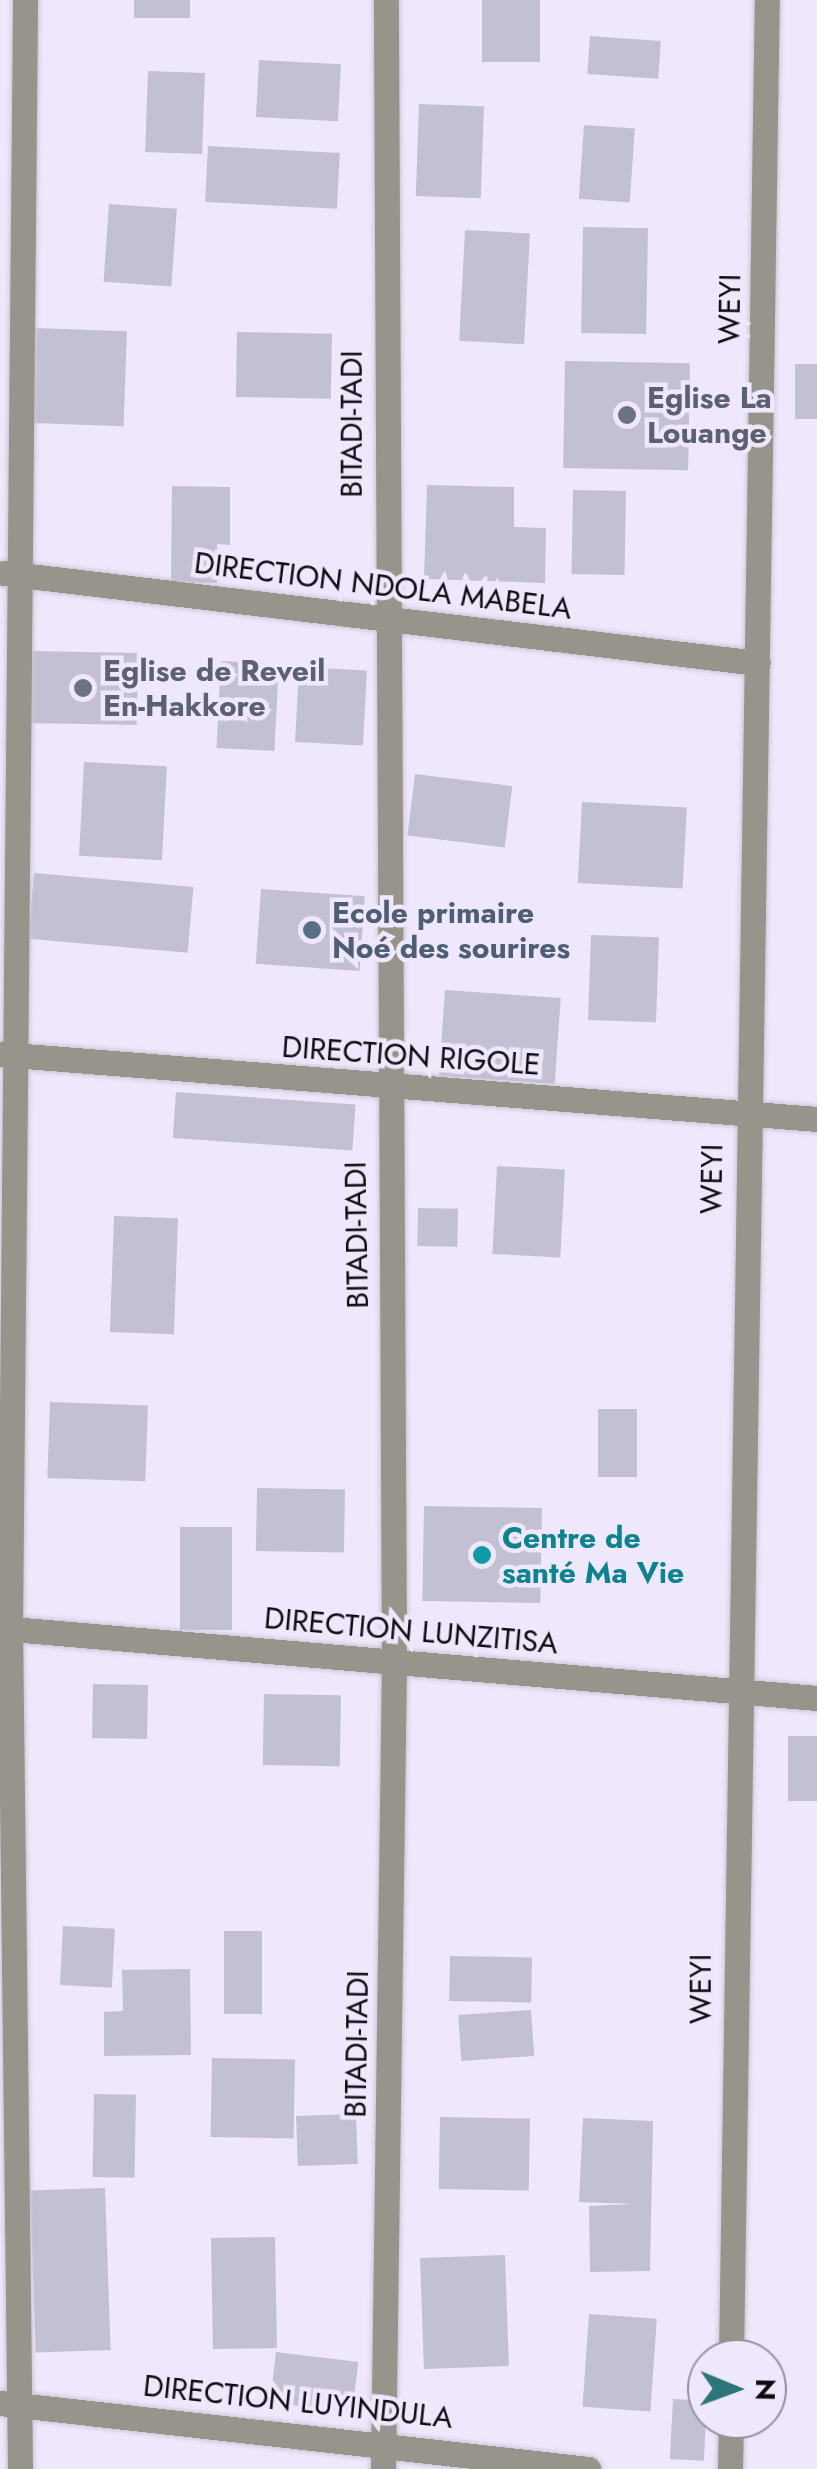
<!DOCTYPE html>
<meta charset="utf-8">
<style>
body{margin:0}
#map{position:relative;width:817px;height:2469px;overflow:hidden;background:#efe7fb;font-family:Jost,sans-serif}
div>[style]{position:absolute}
.building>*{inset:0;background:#c3c0d4;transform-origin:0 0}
.roads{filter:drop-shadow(0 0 2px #cbc4d5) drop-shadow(0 0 2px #cbc4d5)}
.minor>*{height:25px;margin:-12.5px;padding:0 12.5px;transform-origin:12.5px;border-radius:12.5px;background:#97948c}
.dots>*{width:28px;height:28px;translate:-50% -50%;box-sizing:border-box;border:5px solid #efe7fb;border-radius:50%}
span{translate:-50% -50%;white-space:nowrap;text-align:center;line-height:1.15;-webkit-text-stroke:9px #efe7fb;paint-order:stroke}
.street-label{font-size:30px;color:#0d0a10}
.worship-label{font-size:30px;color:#5b616d;font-weight:700}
.left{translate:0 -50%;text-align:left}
.service-label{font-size:30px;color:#4e5e75;font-weight:700}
.culture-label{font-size:30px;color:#0d838f;font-weight:700}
.north{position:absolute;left:687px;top:2339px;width:100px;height:100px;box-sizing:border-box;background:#efe7fb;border:2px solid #958f9d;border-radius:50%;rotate:91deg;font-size:28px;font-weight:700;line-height:40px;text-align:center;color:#0d0a10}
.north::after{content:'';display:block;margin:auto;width:35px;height:45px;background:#2c757b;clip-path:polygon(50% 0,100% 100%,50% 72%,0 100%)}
</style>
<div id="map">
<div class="building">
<i style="left:134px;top:0;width:56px;height:18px"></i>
<i style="left:482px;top:0;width:58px;height:62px"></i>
<i style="left:590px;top:36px;width:71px;height:38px;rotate:4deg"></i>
<i style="left:259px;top:60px;width:82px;height:57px;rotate:3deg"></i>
<i style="left:148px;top:71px;width:57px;height:81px;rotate:2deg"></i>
<i style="left:419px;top:104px;width:65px;height:92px;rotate:2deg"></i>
<i style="left:584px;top:125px;width:51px;height:74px;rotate:4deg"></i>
<i style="left:208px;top:146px;width:132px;height:56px;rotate:3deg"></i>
<i style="left:109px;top:204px;width:68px;height:78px;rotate:4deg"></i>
<i style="left:583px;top:227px;width:65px;height:106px;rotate:1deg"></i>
<i style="left:465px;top:230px;width:65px;height:111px;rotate:3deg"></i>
<i style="left:35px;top:328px;width:92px;height:95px;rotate:2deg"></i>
<i style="left:237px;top:332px;width:95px;height:65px;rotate:1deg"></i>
<i style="left:565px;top:361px;width:125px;height:107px;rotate:1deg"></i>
<i style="left:795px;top:364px;width:22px;height:55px"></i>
<i style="clip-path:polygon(427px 485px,514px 487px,514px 527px,546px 528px,545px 583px,424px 579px)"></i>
<i style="clip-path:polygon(172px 486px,230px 487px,230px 545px,217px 544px,217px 583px,171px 582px)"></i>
<i style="left:573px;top:490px;width:53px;height:84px;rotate:1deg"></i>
<i style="left:29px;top:651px;width:109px;height:72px;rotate:1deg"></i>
<i style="left:221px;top:661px;width:58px;height:87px;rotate:3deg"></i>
<i style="left:299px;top:667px;width:68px;height:75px;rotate:3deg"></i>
<i style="left:84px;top:762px;width:83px;height:94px;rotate:3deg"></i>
<i style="left:415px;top:774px;width:98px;height:62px;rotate:7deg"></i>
<i style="left:582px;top:802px;width:105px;height:81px;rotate:3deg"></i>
<i style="left:34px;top:873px;width:160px;height:66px;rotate:5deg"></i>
<i style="left:261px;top:889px;width:104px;height:75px;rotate:4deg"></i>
<i style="left:591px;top:935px;width:68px;height:85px;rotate:2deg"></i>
<i style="left:445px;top:990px;width:116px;height:86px;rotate:4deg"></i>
<i style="left:176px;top:1092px;width:180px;height:46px;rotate:4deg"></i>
<i style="left:497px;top:1166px;width:68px;height:88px;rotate:3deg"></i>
<i style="left:418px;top:1208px;width:40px;height:38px;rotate:1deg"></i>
<i style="left:114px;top:1216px;width:64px;height:116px;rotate:2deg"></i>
<i style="left:50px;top:1402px;width:98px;height:76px;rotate:2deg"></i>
<i style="left:598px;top:1409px;width:39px;height:68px"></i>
<i style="left:257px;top:1488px;width:88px;height:63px;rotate:1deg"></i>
<i style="left:424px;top:1506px;width:118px;height:95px;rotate:1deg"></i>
<i style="left:180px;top:1527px;width:52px;height:103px"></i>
<i style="left:93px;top:1684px;width:55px;height:54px;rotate:1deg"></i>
<i style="left:264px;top:1694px;width:77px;height:71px;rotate:1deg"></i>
<i style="left:788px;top:1736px;width:29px;height:65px"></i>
<i style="left:63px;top:1926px;width:52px;height:59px;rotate:3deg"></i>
<i style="left:224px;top:1931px;width:38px;height:83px"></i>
<i style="left:450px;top:1956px;width:82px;height:45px;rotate:1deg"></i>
<i style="clip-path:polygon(190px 1969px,191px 2055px,104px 2056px,104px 2012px,123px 2011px,122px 1970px)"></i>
<i style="left:531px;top:2010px;width:46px;height:73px;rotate:86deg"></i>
<i style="left:212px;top:2058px;width:83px;height:79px;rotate:1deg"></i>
<i style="left:94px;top:2094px;width:42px;height:83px;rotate:1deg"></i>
<i style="left:356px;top:2114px;width:50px;height:60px;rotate:88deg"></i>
<i style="left:440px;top:2117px;width:90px;height:72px;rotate:1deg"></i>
<i style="clip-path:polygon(583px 2118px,653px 2121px,650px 2271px,590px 2272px,589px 2206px,634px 2204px,579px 2202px)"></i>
<i style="left:105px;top:2188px;width:162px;height:75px;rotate:88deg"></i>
<i style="left:275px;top:2237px;width:111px;height:64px;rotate:89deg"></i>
<i style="left:505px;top:2255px;width:111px;height:85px;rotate:88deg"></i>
<i style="left:589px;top:2314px;width:68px;height:93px;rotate:4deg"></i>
<i style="left:276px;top:2352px;width:83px;height:51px;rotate:7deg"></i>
<i style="left:673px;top:2399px;width:34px;height:60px;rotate:3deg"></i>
</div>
<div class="roads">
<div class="minor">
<i style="left:4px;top:573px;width:759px;rotate:6.81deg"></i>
<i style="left:0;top:1054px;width:820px;rotate:4.55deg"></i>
<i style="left:0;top:1628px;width:820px;rotate:4.9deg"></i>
<i style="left:731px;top:2359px;width:2359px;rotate:-89.13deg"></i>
<i style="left:0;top:2403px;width:592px;rotate:6.4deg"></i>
<i style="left:20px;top:2469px;width:841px;rotate:-90.68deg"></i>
<i style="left:10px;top:1628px;width:1628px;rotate:-89.47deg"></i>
<i style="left:383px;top:2469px;width:805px;rotate:-89.22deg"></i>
<i style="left:394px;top:1664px;width:1664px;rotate:-90.28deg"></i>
<i style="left:730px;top:2469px;width:50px;rotate:-88.9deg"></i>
</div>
</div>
<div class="dots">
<i style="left:627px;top:415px;background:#6b7280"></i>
<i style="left:83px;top:688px;background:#6b7280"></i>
<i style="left:312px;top:930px;background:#5c6f8a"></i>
<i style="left:482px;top:1555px;background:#0f9aa8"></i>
</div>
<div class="street-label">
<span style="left:730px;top:309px;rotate:-89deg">WEYI</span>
<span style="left:352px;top:424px;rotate:-90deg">BITADI-TADI</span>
<span style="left:383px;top:586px;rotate:7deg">DIRECTION NDOLA MABELA</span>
<span style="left:411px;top:1056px;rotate:4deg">DIRECTION RIGOLE</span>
<span style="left:712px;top:1179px;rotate:-89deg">WEYI</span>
<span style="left:357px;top:1235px;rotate:-91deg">BITADI-TADI</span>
<span style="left:411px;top:1631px;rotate:5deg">DIRECTION LUNZITISA</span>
<span style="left:701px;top:1989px;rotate:-90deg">WEYI</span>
<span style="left:357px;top:2044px;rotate:-89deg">BITADI-TADI</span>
<span style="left:298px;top:2402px;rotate:6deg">DIRECTION LUYINDULA</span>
</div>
<div class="worship-label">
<span class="left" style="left:647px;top:415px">Eglise La<br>Louange</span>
<span class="left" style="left:103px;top:688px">Eglise de Reveil<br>En-Hakkore</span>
</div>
<div class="service-label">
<span class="left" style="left:332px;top:930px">Ecole primaire<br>Noé des sourires</span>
</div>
<div class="culture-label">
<span class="left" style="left:502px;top:1555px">Centre de<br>santé Ma Vie</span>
</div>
<div class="north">N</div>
</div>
